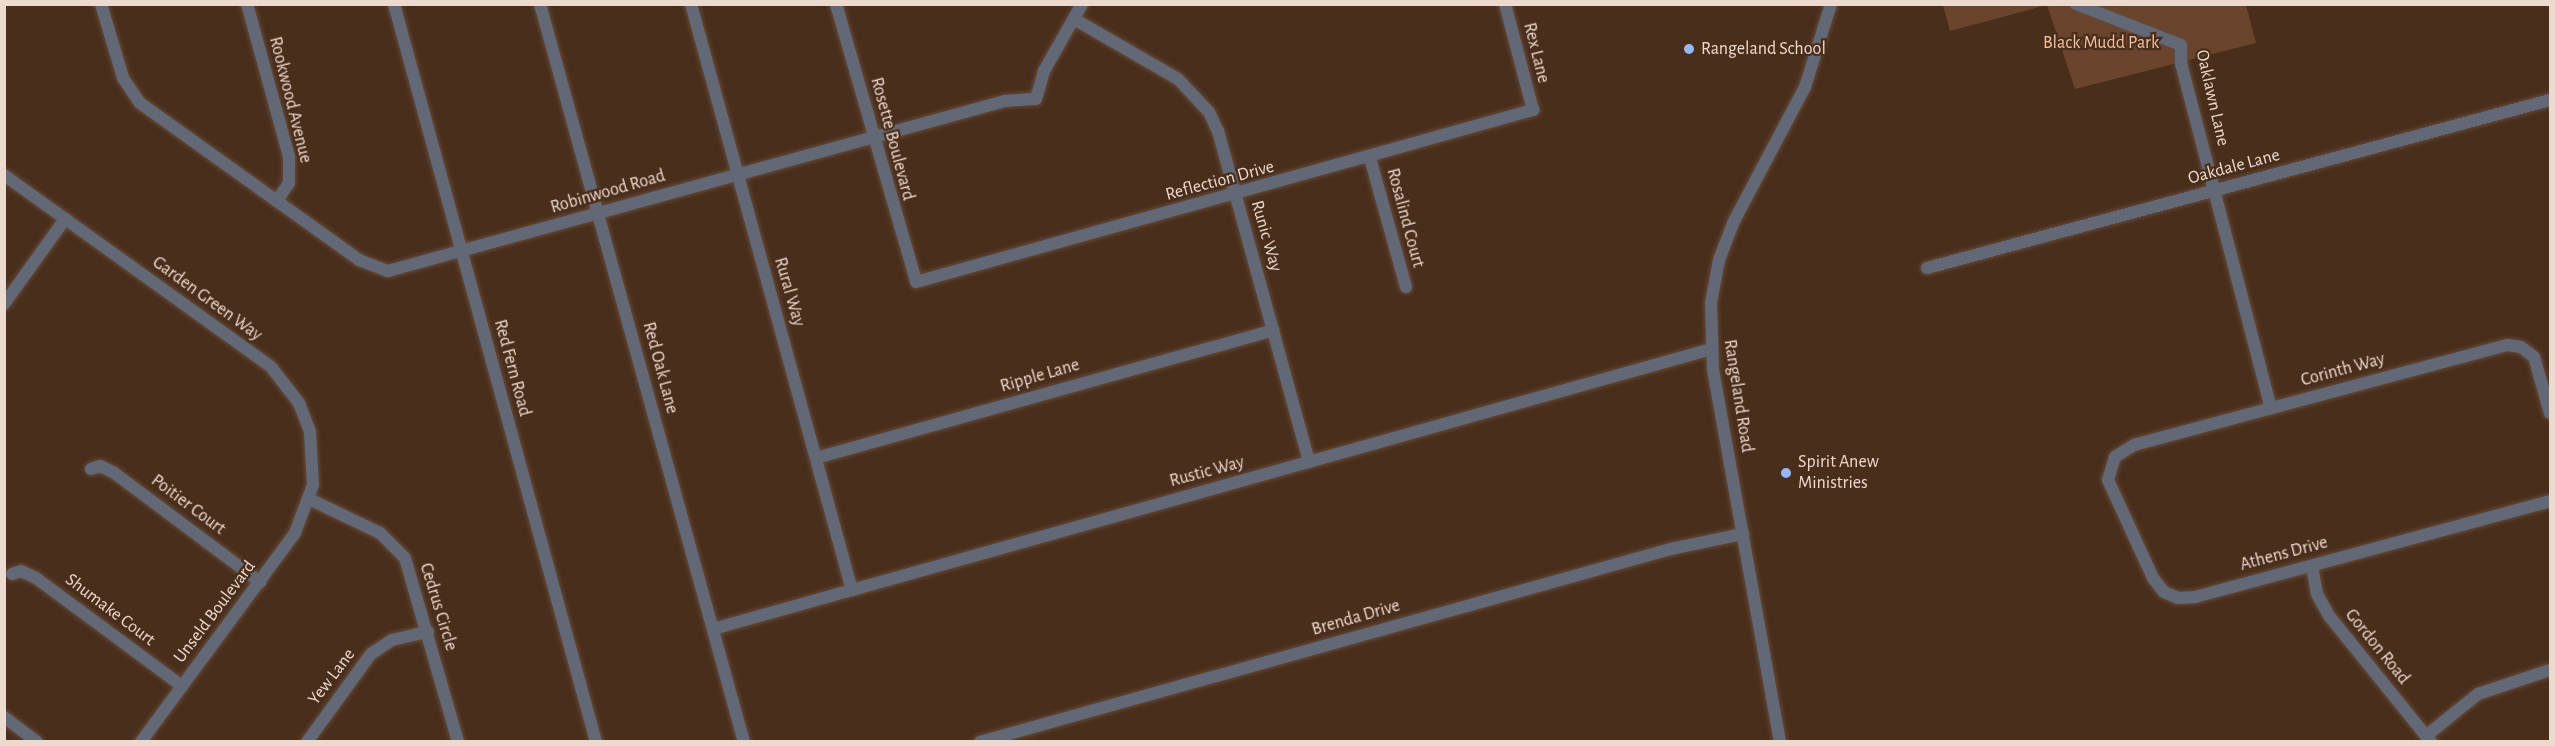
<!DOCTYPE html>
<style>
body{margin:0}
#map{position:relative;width:2555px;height:746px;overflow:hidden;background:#4a2e1c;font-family:"Alegreya Sans",sans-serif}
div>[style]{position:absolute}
.green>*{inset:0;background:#6a442c}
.roads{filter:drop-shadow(0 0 2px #644a39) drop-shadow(0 0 2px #644a39)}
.street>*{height:12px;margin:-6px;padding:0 6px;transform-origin:6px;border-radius:6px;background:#626875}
.dots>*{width:16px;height:16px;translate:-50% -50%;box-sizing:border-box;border:3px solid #4a2e1c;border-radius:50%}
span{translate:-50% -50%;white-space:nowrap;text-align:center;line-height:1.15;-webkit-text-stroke:4.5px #4a2e1c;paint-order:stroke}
.park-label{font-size:18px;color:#f4c09f}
.poi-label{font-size:18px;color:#ecdacf}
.left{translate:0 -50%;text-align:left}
.street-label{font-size:18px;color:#ecdacf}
.frame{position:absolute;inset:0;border:6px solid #ecdacf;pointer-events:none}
</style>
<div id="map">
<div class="green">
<i style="clip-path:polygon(1943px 5px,2246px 5px,2256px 43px,2075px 89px,2047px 5px,1950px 31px)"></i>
</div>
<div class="roads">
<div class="street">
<i style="left:101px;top:4px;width:77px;rotate:73.4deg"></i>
<i style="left:123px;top:78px;width:30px;rotate:56deg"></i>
<i style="left:140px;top:103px;width:269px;rotate:35.6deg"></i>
<i style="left:359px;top:260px;width:31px;rotate:21deg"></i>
<i style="left:388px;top:271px;width:640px;rotate:-15.4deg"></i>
<i style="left:1005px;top:101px;width:31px;rotate:-4deg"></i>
<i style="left:1036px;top:99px;width:29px;rotate:-74deg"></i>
<i style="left:1044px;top:71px;width:77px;rotate:-60.4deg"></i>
<i style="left:247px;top:4px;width:159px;rotate:74.6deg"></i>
<i style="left:289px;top:157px;width:26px;rotate:90deg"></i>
<i style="left:289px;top:183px;width:22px;rotate:124deg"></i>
<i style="left:394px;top:4px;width:765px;rotate:74.69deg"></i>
<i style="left:540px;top:4px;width:766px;rotate:74.55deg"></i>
<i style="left:691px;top:4px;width:608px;rotate:74.64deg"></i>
<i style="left:836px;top:4px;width:289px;rotate:73.9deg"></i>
<i style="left:916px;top:282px;width:641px;rotate:-15.58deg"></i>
<i style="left:1533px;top:110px;width:110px;rotate:-104.8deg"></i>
<i style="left:2076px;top:4px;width:113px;rotate:21.3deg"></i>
<i style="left:2181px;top:45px;width:18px;rotate:90deg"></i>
<i style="left:2181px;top:63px;width:357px;rotate:75.4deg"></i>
<i style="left:1074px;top:19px;width:120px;rotate:30deg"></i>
<i style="left:1178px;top:79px;width:45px;rotate:46.8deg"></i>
<i style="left:1209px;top:112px;width:21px;rotate:65deg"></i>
<i style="left:1218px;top:131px;width:343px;rotate:74.6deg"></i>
<i style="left:1370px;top:158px;width:134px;rotate:74.4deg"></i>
<i style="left:4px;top:175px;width:329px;rotate:35.7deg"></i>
<i style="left:271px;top:367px;width:46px;rotate:52.1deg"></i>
<i style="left:299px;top:403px;width:31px;rotate:69deg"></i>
<i style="left:310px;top:432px;width:53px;rotate:86.8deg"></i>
<i style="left:313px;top:485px;width:51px;rotate:110.6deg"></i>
<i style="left:295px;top:533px;width:260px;rotate:126.4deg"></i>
<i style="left:1927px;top:268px;width:645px;rotate:-15.09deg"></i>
<i style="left:4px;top:304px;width:105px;rotate:-54.3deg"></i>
<i style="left:2550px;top:413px;width:58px;rotate:-105.9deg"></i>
<i style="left:2534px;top:357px;width:16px;rotate:-142deg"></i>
<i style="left:2521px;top:347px;width:14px;rotate:-172deg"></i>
<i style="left:2507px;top:345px;width:386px;rotate:165deg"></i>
<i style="left:2134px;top:445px;width:22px;rotate:148deg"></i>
<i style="left:2115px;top:457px;width:24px;rotate:107deg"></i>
<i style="left:2108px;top:480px;width:108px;rotate:65.3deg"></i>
<i style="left:2153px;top:578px;width:18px;rotate:52deg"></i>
<i style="left:2164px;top:592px;width:15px;rotate:23deg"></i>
<i style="left:2178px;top:598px;width:17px;rotate:-3deg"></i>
<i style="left:2195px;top:597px;width:368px;rotate:-15.1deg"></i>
<i style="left:816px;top:458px;width:475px;rotate:-15.6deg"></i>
<i style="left:91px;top:469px;width:9px;rotate:-18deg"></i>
<i style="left:100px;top:466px;width:14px;rotate:25deg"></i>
<i style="left:113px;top:472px;width:184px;rotate:36.8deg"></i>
<i style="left:309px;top:499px;width:79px;rotate:25.6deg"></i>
<i style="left:380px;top:533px;width:35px;rotate:45deg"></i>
<i style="left:405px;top:558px;width:191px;rotate:73.9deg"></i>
<i style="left:2312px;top:566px;width:28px;rotate:80deg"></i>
<i style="left:2317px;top:594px;width:26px;rotate:61deg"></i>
<i style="left:2330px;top:617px;width:161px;rotate:51.1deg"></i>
<i style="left:12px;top:574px;width:9px;rotate:-18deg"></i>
<i style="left:21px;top:571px;width:17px;rotate:25deg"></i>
<i style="left:36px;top:578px;width:182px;rotate:36.5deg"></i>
<i style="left:713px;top:629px;width:1037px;rotate:-15.67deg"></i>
<i style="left:4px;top:717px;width:41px;rotate:37.1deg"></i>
<i style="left:2426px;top:736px;width:67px;rotate:-38.9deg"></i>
<i style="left:2478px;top:694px;width:76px;rotate:-18.4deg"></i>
<i style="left:307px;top:742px;width:109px;rotate:-54deg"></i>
<i style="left:371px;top:654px;width:25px;rotate:-34deg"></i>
<i style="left:392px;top:640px;width:37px;rotate:-13deg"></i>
<i style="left:980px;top:742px;width:717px;rotate:-15.61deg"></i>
<i style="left:1671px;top:549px;width:74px;rotate:-11.8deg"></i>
<i style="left:1780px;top:742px;width:380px;rotate:-100.2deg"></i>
<i style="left:1713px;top:368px;width:65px;rotate:-91.8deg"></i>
<i style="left:1711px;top:303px;width:44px;rotate:-79.5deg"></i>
<i style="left:1719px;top:260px;width:40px;rotate:-69deg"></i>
<i style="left:1733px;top:223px;width:154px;rotate:-62.1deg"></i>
<i style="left:1805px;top:87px;width:87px;rotate:-72.6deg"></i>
</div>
</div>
<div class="dots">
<i style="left:1689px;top:49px;background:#97b6fd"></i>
<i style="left:1786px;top:473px;background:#97b6fd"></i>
</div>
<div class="park-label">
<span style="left:2101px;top:43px">Black Mudd Park</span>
</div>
<div class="poi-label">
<span class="left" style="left:1701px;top:49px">Rangeland School</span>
<span class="left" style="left:1798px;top:473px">Spirit Anew<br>Ministries</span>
</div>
<div class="street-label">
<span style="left:1536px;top:53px;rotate:76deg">Rex Lane</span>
<span style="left:2212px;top:98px;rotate:77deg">Oaklawn Lane</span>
<span style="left:290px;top:100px;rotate:76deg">Rookwood Avenue</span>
<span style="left:892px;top:139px;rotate:75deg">Rosette Boulevard</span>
<span style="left:2234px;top:167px;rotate:-15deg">Oakdale Lane</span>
<span style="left:1220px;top:181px;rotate:-15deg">Reflection Drive</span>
<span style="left:608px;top:192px;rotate:-16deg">Robinwood Road</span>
<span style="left:1405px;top:218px;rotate:75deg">Rosalind Court</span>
<span style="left:1266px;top:236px;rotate:74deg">Runic Way</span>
<span style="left:789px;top:292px;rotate:74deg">Rural Way</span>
<span style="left:207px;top:299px;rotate:36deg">Garden Green Way</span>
<span style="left:512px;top:368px;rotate:75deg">Red Fern Road</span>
<span style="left:660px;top:368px;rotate:75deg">Red Oak Lane</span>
<span style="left:2343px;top:370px;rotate:-15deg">Corinth Way</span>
<span style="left:1040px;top:376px;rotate:-16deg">Ripple Lane</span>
<span style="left:1738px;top:396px;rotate:81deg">Rangeland Road</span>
<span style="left:1207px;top:472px;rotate:-15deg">Rustic Way</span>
<span style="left:188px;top:505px;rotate:37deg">Poitier Court</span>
<span style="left:2284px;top:554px;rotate:-15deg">Athens Drive</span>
<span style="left:438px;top:607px;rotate:73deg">Cedrus Circle</span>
<span style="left:110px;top:610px;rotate:37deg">Shumake Court</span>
<span style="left:215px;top:612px;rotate:-53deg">Unseld Boulevard</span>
<span style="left:1356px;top:618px;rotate:-16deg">Brenda Drive</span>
<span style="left:2377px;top:647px;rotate:51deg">Gordon Road</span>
<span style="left:332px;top:677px;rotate:-53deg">Yew Lane</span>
</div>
<div class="frame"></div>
</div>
